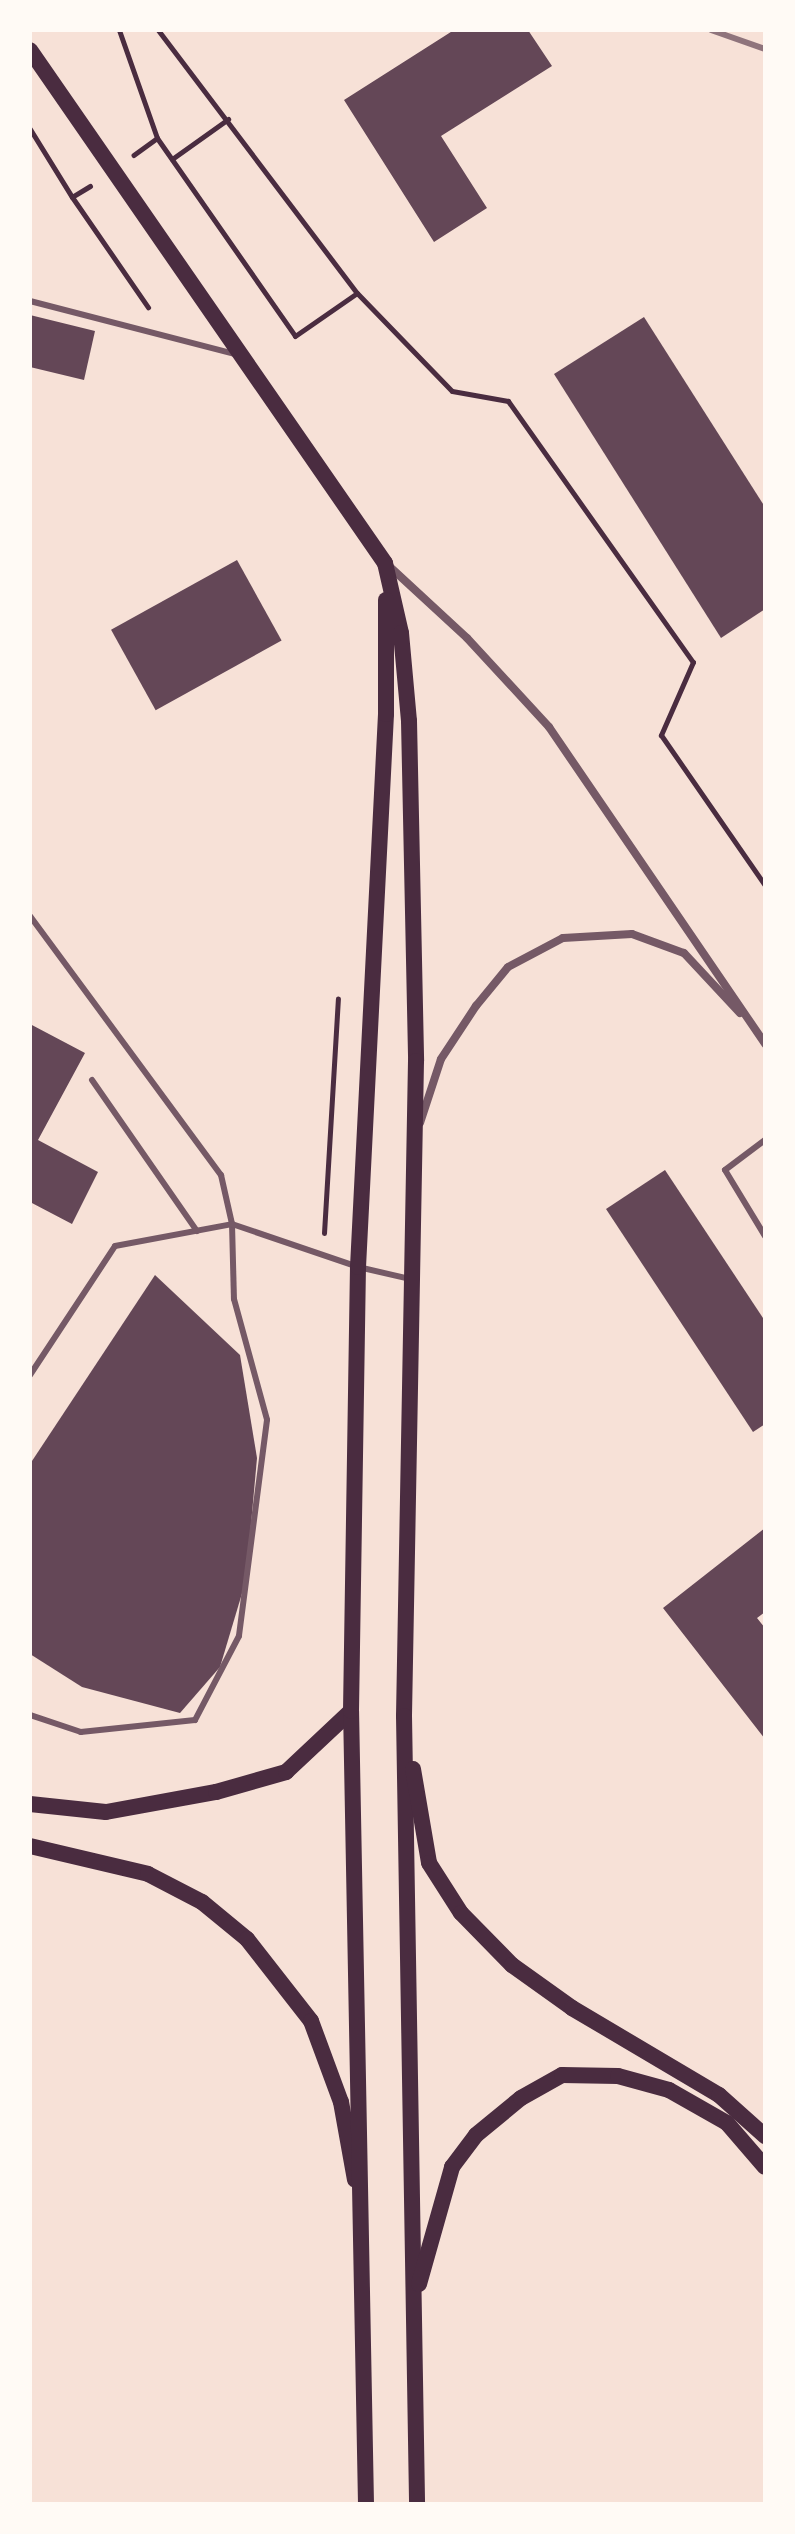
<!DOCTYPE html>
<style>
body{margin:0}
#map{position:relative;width:795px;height:2534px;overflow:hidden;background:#f7e1d7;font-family:"Sofia Sans Condensed",sans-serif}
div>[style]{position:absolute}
.building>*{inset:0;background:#644757;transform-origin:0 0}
.path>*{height:5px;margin:-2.5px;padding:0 2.5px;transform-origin:2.5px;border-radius:2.5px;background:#4a2c40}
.service>*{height:6px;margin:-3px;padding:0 3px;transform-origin:3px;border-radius:3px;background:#755966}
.minor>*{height:8px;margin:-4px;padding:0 4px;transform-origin:4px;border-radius:4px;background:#755966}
.secondary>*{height:16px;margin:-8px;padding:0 8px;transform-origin:8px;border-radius:8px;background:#4a2c40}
.rail>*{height:6px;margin:-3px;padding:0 3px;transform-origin:3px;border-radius:3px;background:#8f747c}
span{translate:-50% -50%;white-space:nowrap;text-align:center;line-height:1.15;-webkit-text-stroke:6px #fffaf5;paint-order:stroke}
.frame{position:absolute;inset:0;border:32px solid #fffaf5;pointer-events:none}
</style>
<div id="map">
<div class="building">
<i style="clip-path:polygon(454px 30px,528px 30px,552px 66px,441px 136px,487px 208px,434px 242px,344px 100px)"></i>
<i style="clip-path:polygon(30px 315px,95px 331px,84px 380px,30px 367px)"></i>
<i style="clip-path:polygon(644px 317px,765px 507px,765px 609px,721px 638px,554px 374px)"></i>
<i style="left:237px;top:560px;width:92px;height:144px;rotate:61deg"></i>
<i style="clip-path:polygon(30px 1024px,85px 1053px,38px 1140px,98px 1172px,72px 1224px,30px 1202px)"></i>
<i style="clip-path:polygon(665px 1170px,765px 1321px,765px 1424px,753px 1432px,606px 1209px)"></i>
<i style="clip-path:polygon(155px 1275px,240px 1355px,257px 1458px,246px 1580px,220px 1667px,180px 1713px,82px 1687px,30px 1654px,30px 1464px)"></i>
<i style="clip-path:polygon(765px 1528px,765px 1612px,757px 1618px,765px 1628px,765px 1739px,663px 1608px)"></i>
</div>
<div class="path">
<i style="left:119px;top:30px;width:114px;rotate:70.6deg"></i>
<i style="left:157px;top:138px;width:29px;rotate:144deg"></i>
<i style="left:158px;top:30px;width:330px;rotate:52.9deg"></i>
<i style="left:357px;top:293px;width:136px;rotate:45.9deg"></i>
<i style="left:452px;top:391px;width:57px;rotate:10.1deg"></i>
<i style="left:508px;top:401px;width:320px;rotate:54.7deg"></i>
<i style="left:693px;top:662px;width:80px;rotate:113.7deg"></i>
<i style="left:661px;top:735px;width:183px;rotate:55.3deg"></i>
<i style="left:30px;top:129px;width:80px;rotate:58.3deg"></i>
<i style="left:157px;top:138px;width:241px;rotate:55.1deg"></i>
<i style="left:295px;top:336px;width:75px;rotate:-34.7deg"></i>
<i style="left:172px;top:159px;width:69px;rotate:-35.5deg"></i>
<i style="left:90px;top:186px;width:21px;rotate:149deg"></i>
<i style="left:72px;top:197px;width:134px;rotate:55.4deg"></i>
<i style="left:324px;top:1233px;width:235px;rotate:-86.6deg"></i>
</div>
<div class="service">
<i style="left:30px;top:301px;width:212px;rotate:14.5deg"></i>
<i style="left:30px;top:916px;width:322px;rotate:53.6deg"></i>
<i style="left:221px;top:1175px;width:50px;rotate:77.3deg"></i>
<i style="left:232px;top:1224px;width:75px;rotate:88.5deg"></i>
<i style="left:234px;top:1299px;width:125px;rotate:74.7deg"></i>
<i style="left:267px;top:1420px;width:218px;rotate:97.4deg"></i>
<i style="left:239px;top:1636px;width:95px;rotate:117.6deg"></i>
<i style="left:195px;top:1720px;width:115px;rotate:174deg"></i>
<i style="left:81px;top:1732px;width:54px;rotate:-161.6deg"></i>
<i style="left:92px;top:1080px;width:184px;rotate:55.2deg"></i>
<i style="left:765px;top:1140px;width:50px;rotate:143.1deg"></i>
<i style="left:725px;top:1170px;width:77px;rotate:58.8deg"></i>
<i style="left:30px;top:1375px;width:154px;rotate:-56.6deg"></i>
<i style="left:115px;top:1246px;width:119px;rotate:-10.6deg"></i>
<i style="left:232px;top:1224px;width:133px;rotate:18.8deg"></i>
<i style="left:358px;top:1267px;width:53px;rotate:13deg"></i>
</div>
<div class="minor">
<i style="left:389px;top:566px;width:106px;rotate:42.7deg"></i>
<i style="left:467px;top:638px;width:121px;rotate:47.3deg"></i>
<i style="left:549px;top:727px;width:384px;rotate:55.7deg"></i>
<i style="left:420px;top:1123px;width:67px;rotate:-71.8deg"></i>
<i style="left:441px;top:1059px;width:64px;rotate:-56.6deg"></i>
<i style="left:476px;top:1006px;width:50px;rotate:-50.6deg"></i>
<i style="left:508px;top:967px;width:62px;rotate:-27.8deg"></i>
<i style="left:563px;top:938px;width:69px;rotate:-3.3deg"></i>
<i style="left:632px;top:934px;width:55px;rotate:20.1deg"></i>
<i style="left:684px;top:953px;width:82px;rotate:47deg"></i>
</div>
<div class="secondary">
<i style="left:30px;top:50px;width:624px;rotate:55.32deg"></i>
<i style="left:385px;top:563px;width:72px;rotate:77.1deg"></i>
<i style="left:401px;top:633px;width:88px;rotate:84.8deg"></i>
<i style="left:409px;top:721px;width:340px;rotate:88.8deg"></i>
<i style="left:416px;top:1061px;width:655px;rotate:91.05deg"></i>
<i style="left:404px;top:1716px;width:788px;rotate:89.05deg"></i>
<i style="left:413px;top:1769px;width:95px;rotate:80.3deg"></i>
<i style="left:429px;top:1863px;width:59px;rotate:57.4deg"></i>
<i style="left:461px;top:1913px;width:73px;rotate:45.6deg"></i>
<i style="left:512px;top:1965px;width:74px;rotate:35.6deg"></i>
<i style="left:572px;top:2008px;width:171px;rotate:30.6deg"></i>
<i style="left:719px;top:2095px;width:62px;rotate:41.7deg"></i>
<i style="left:30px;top:1804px;width:76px;rotate:6deg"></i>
<i style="left:106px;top:1812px;width:112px;rotate:-10.3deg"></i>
<i style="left:216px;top:1792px;width:73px;rotate:-15.9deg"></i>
<i style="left:286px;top:1772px;width:89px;rotate:-43.2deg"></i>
<i style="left:30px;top:1846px;width:121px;rotate:13.3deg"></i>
<i style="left:148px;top:1874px;width:61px;rotate:27.4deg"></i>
<i style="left:202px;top:1902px;width:58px;rotate:39.4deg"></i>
<i style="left:247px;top:1939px;width:104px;rotate:52deg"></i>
<i style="left:311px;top:2021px;width:86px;rotate:69.7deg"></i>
<i style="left:341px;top:2102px;width:79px;rotate:79.8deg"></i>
<i style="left:419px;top:2284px;width:122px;rotate:-74.2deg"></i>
<i style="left:452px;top:2167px;width:40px;rotate:-53deg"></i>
<i style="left:476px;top:2135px;width:58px;rotate:-39.4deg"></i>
<i style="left:521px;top:2098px;width:47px;rotate:-29.3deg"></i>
<i style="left:562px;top:2075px;width:56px;rotate:1deg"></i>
<i style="left:618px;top:2076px;width:53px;rotate:15.4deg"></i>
<i style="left:669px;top:2090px;width:67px;rotate:29.6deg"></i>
<i style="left:727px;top:2123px;width:58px;rotate:49.2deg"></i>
<i style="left:366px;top:2504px;width:793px;rotate:-91.08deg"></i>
<i style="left:351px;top:1711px;width:444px;rotate:-89.1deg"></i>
<i style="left:358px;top:1267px;width:554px;rotate:-87.1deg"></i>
<i style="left:386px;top:714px;width:114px;rotate:-90deg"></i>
</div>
<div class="rail">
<i style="left:711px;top:30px;width:57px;rotate:19.4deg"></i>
</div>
<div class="frame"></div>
</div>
